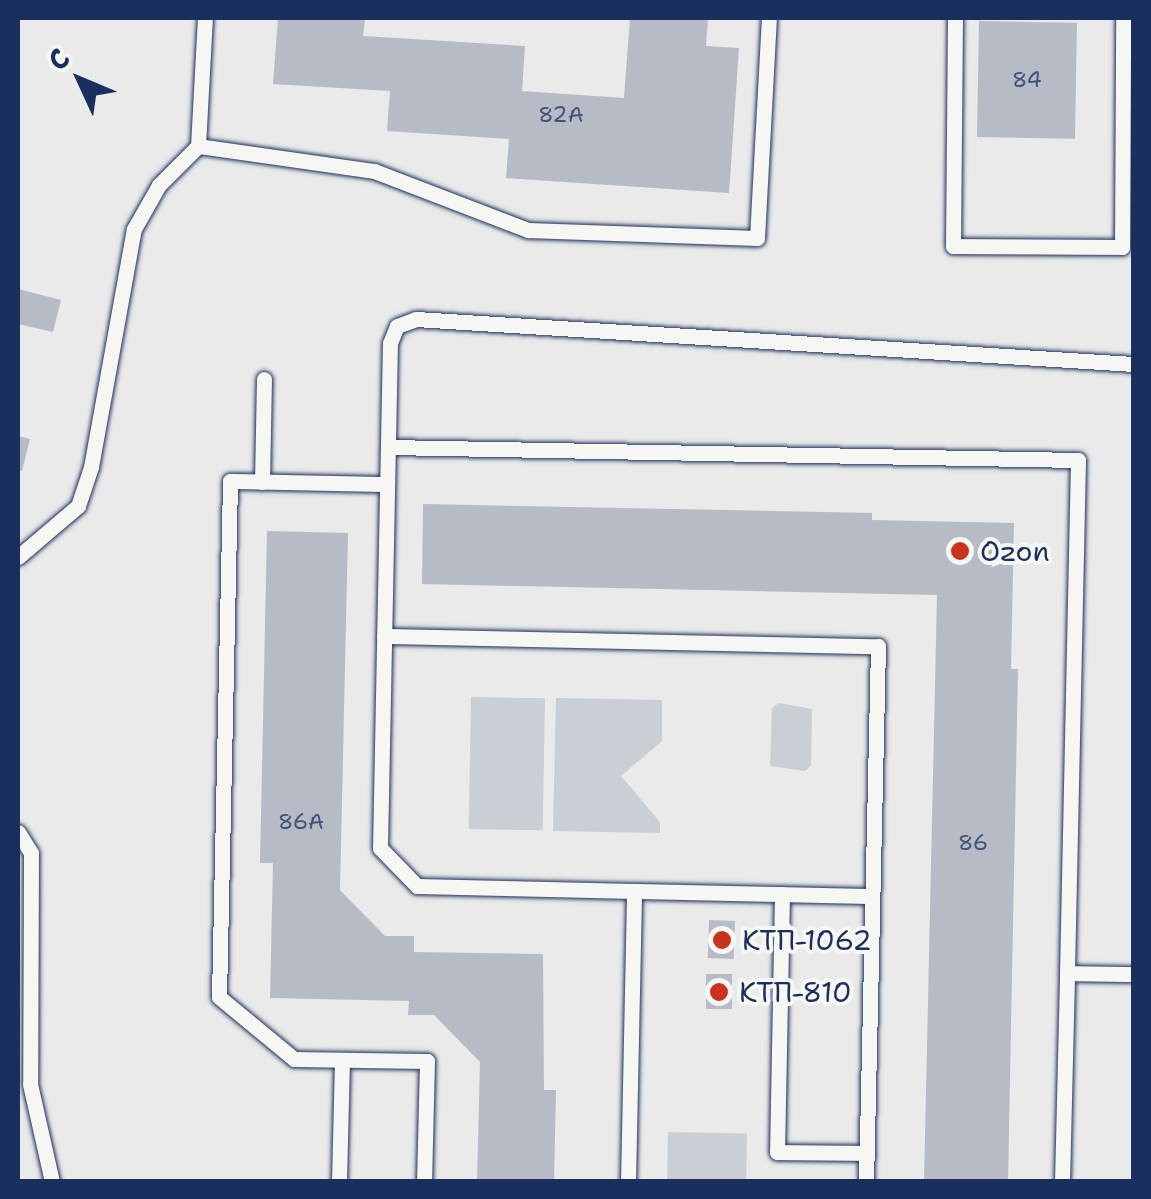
<!DOCTYPE html>
<meta charset="utf-8">
<style>
body{margin:0}
#map{position:relative;width:1151px;height:1199px;overflow:hidden;background:#e9eae9;font-family:"Shantell Sans",sans-serif}
div>[style]{position:absolute}
.green>*{inset:0;background:#caced5;transform-origin:0 0}
.building>*{inset:0;background:#b6bbc6;transform-origin:0 0}
.roads{filter:drop-shadow(0 0 2px #1b2f5e) drop-shadow(0 0 2px #1b2f5e)}
.service>*{height:15px;margin:-7.5px;padding:0 7.5px;transform-origin:7.5px;border-radius:7.5px;background:#f6f6f2}
.dots>*{width:28px;height:28px;translate:-50% -50%;box-sizing:border-box;border:5px solid #f6f6f2;border-radius:50%}
span{translate:-50% -50%;white-space:nowrap;text-align:center;line-height:1.15;-webkit-text-stroke:8px #f6f6f2;paint-order:stroke}
.number-label{font-size:22px;color:#425278}
.number-label span{-webkit-text-stroke-width:0}
.poi-label{font-size:28px;color:#1b2f5e}
.left{translate:0 -50%;text-align:left}
.frame{position:absolute;inset:0;border:20px solid #1b2f5e;pointer-events:none}
.north{position:absolute;left:30px;top:30px;width:100px;height:100px;-webkit-text-stroke:8px #f6f6f2;paint-order:stroke;rotate:314deg;font-size:28px;font-weight:700;line-height:40px;text-align:center;color:#1b2f5e}
.north::after{content:'';display:block;margin:auto;width:35px;height:45px;background:#1b2f5e;clip-path:polygon(50% 0,100% 100%,50% 72%,0 100%)}
</style>
<div id="map">
<div class="green">
<i style="left:471px;top:697px;width:74px;height:132px;rotate:1deg"></i>
<i style="clip-path:polygon(556px 698px,662px 700px,662px 741px,621px 776px,660px 822px,660px 833px,553px 831px)"></i>
<i style="clip-path:polygon(779px 703px,812px 709px,811px 766px,805px 771px,770px 766px,772px 708px)"></i>
<i style="left:668px;top:1132px;width:79px;height:49px;rotate:1deg"></i>
</div>
<div class="building">
<i style="clip-path:polygon(278px 18px,365px 18px,363px 36px,525px 46px,522px 91px,624px 98px,630px 18px,708px 18px,706px 46px,739px 48px,729px 193px,506px 178px,509px 139px,387px 131px,390px 91px,273px 84px)"></i>
<i style="left:979px;top:21px;width:98px;height:116px;rotate:1deg"></i>
<i style="clip-path:polygon(18px 289px,61px 300px,53px 332px,18px 324px)"></i>
<i style="clip-path:polygon(18px 436px,30px 439px,22px 471px,18px 470px)"></i>
<i style="clip-path:polygon(423px 504px,872px 513px,872px 520px,1014px 523px,1011px 669px,1018px 669px,1008px 1182px,924px 1182px,937px 595px,422px 584px)"></i>
<i style="clip-path:polygon(267px 531px,348px 533px,340px 890px,385px 936px,414px 936px,414px 952px,543px 954px,544px 1090px,556px 1090px,554px 1182px,477px 1182px,480px 1062px,434px 1015px,408px 1015px,409px 1001px,270px 998px,273px 863px,260px 863px)"></i>
<i style="left:709px;top:920px;width:26px;height:38px;rotate:2deg"></i>
<i style="left:706px;top:974px;width:26px;height:35px"></i>
</div>
<div class="roads">
<div class="service">
<i style="left:955px;top:18px;width:228px;rotate:90.5deg"></i>
<i style="left:953px;top:246px;width:169px;rotate:0.3deg"></i>
<i style="left:1122px;top:247px;width:229px;rotate:-89.7deg"></i>
<i style="left:198px;top:146px;width:178px;rotate:8.1deg"></i>
<i style="left:374px;top:171px;width:165px;rotate:21deg"></i>
<i style="left:528px;top:230px;width:229px;rotate:2deg"></i>
<i style="left:757px;top:238px;width:220px;rotate:-86.9deg"></i>
<i style="left:388px;top:447px;width:690px;rotate:1.08deg"></i>
<i style="left:1078px;top:460px;width:513px;rotate:91.23deg"></i>
<i style="left:262px;top:482px;width:103px;rotate:-88.9deg"></i>
<i style="left:387px;top:484px;width:157px;rotate:-178.9deg"></i>
<i style="left:230px;top:481px;width:516px;rotate:91.22deg"></i>
<i style="left:219px;top:997px;width:97px;rotate:39.6deg"></i>
<i style="left:294px;top:1059px;width:133px;rotate:0.9deg"></i>
<i style="left:427px;top:1061px;width:121px;rotate:91.4deg"></i>
<i style="left:18px;top:557px;width:79px;rotate:-40.4deg"></i>
<i style="left:78px;top:506px;width:41px;rotate:-71.6deg"></i>
<i style="left:91px;top:467px;width:242px;rotate:-79.8deg"></i>
<i style="left:134px;top:229px;width:51px;rotate:-60.4deg"></i>
<i style="left:159px;top:185px;width:55px;rotate:-45deg"></i>
<i style="left:198px;top:146px;width:128px;rotate:-86.9deg"></i>
<i style="left:384px;top:636px;width:494px;rotate:1.2deg"></i>
<i style="left:878px;top:646px;width:536px;rotate:91.28deg"></i>
<i style="left:18px;top:832px;width:25px;rotate:58deg"></i>
<i style="left:31px;top:853px;width:231px;rotate:90.2deg"></i>
<i style="left:30px;top:1084px;width:100px;rotate:77.3deg"></i>
<i style="left:634px;top:891px;width:238px;rotate:1.2deg"></i>
<i style="left:782px;top:894px;width:258px;rotate:91.1deg"></i>
<i style="left:777px;top:1152px;width:90px;rotate:0.6deg"></i>
<i style="left:339px;top:1182px;width:122px;rotate:-88.6deg"></i>
<i style="left:628px;top:1182px;width:291px;rotate:-88.8deg"></i>
<i style="left:634px;top:891px;width:217px;rotate:-178.7deg"></i>
<i style="left:417px;top:886px;width:53px;rotate:-134.2deg"></i>
<i style="left:380px;top:848px;width:505px;rotate:-88.87deg"></i>
<i style="left:390px;top:343px;width:18px;rotate:-68deg"></i>
<i style="left:397px;top:326px;width:20px;rotate:-20deg"></i>
<i style="left:416px;top:319px;width:719px;rotate:3.59deg"></i>
<i style="left:1062px;top:1182px;width:209px;rotate:-88.6deg"></i>
<i style="left:1067px;top:973px;width:67px;rotate:0.9deg"></i>
</div>
</div>
<div class="dots">
<i style="left:960px;top:551px;background:#c8321e"></i>
<i style="left:722px;top:940px;background:#c8321e"></i>
<i style="left:719px;top:992px;background:#c8321e"></i>
</div>
<div class="number-label">
<span style="left:1027px;top:80px">84</span>
<span style="left:561px;top:115px">82А</span>
<span style="left:301px;top:822px">86А</span>
<span style="left:973px;top:843px">86</span>
</div>
<div class="poi-label">
<span class="left" style="left:980px;top:551px">Ozon</span>
<span class="left" style="left:742px;top:940px">КТП-1062</span>
<span class="left" style="left:739px;top:992px">КТП-810</span>
</div>
<div class="frame"></div>
<div class="north">С</div>
</div>
